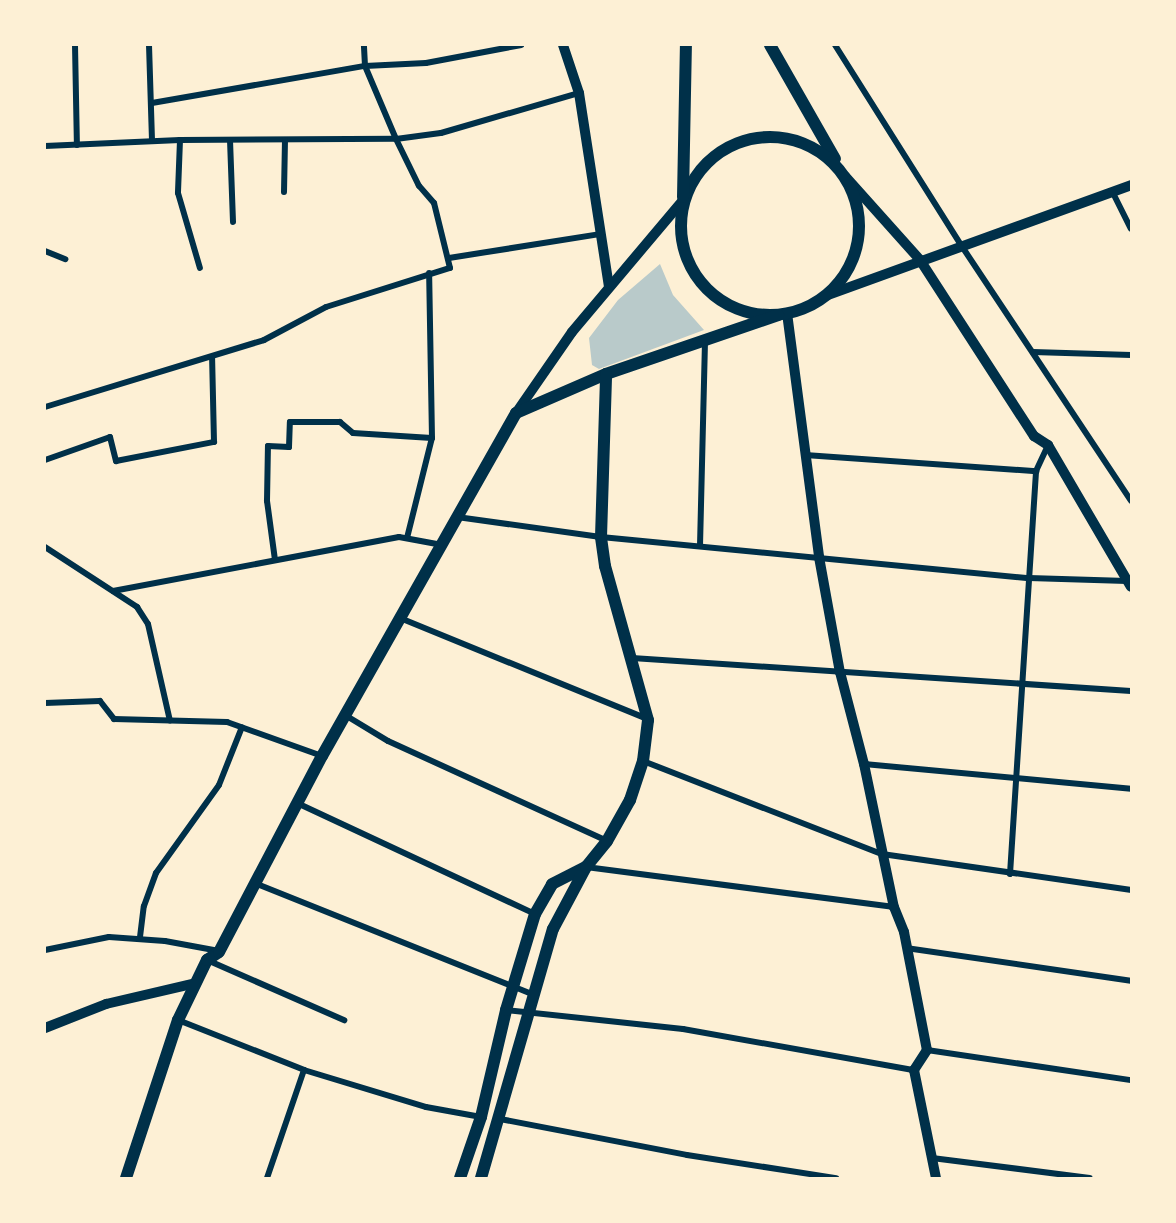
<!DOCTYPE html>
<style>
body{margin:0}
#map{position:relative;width:1176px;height:1223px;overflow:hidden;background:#fdf0d5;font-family:"Crimson Pro",serif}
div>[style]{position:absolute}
.green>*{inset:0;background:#b9caca}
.minor>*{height:6px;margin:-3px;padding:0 3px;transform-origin:3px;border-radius:3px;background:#003049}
.tertiary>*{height:10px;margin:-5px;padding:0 5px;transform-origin:5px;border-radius:5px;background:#003049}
.secondary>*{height:12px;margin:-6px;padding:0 6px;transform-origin:6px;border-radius:6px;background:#003049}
.secondary>.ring{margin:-6px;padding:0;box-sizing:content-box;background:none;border:12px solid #003049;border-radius:50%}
span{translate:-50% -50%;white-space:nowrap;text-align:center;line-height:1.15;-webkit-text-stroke:4.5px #fdf0d5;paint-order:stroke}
.frame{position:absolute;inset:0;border:46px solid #fdf0d5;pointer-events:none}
</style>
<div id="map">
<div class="green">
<i style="clip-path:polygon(660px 264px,673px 295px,704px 330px,599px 369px,592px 365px,589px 338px,618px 300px)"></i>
</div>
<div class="minor">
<i style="left:75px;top:45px;width:100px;rotate:88.9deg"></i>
<i style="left:149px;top:45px;width:96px;rotate:88.2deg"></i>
<i style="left:835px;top:45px;width:236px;rotate:57.8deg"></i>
<i style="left:961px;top:245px;width:307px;rotate:56.4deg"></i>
<i style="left:152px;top:103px;width:216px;rotate:-9.9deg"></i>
<i style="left:365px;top:66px;width:61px;rotate:-2.8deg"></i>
<i style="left:426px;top:63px;width:97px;rotate:-10.7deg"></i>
<i style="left:180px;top:140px;width:53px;rotate:92.2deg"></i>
<i style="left:178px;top:193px;width:78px;rotate:73.7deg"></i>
<i style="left:230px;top:140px;width:82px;rotate:87.9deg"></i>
<i style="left:45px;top:146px;width:135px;rotate:-2.5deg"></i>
<i style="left:180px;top:140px;width:216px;rotate:-0.3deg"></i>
<i style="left:396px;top:139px;width:45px;rotate:-7.6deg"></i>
<i style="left:441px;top:133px;width:144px;rotate:-16.2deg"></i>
<i style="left:1112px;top:191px;width:42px;rotate:63.4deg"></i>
<i style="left:284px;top:192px;width:52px;rotate:-88.9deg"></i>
<i style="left:45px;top:251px;width:22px;rotate:22deg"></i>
<i style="left:449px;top:258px;width:154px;rotate:-9deg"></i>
<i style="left:1033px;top:352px;width:98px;rotate:1.8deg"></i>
<i style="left:45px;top:407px;width:229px;rotate:-17deg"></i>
<i style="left:264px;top:340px;width:70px;rotate:-28deg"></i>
<i style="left:326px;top:307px;width:130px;rotate:-17.5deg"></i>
<i style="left:450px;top:268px;width:67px;rotate:-103.8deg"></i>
<i style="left:434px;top:203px;width:23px;rotate:-131deg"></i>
<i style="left:419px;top:186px;width:52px;rotate:-116.1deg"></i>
<i style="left:396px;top:139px;width:79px;rotate:-113deg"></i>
<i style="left:365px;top:66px;width:21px;rotate:-93deg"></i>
<i style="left:805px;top:455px;width:232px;rotate:4deg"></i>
<i style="left:45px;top:460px;width:69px;rotate:-19.5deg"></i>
<i style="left:110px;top:437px;width:25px;rotate:76deg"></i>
<i style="left:116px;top:461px;width:100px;rotate:-11deg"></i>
<i style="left:214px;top:442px;width:85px;rotate:-91.3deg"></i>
<i style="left:457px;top:517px;width:145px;rotate:7.9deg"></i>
<i style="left:601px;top:537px;width:430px;rotate:5.5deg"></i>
<i style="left:1029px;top:578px;width:98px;rotate:1.8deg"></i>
<i style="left:407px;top:538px;width:103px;rotate:-76deg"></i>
<i style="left:432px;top:438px;width:165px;rotate:-91deg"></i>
<i style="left:700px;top:546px;width:207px;rotate:-88.6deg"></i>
<i style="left:45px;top:547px;width:110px;rotate:33.1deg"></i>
<i style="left:137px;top:607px;width:20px;rotate:57deg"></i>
<i style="left:148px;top:624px;width:99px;rotate:77.2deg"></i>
<i style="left:275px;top:560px;width:60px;rotate:-97.7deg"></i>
<i style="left:267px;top:501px;width:55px;rotate:-89deg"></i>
<i style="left:268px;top:446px;width:21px;rotate:3deg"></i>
<i style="left:289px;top:447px;width:25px;rotate:-88deg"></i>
<i style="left:290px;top:422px;width:50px"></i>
<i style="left:340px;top:422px;width:17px;rotate:40deg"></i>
<i style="left:353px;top:433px;width:79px;rotate:3.6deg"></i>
<i style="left:113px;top:591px;width:291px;rotate:-10.7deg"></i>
<i style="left:399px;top:537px;width:44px;rotate:10.5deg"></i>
<i style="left:400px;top:618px;width:267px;rotate:22.2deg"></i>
<i style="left:632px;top:658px;width:500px;rotate:3.78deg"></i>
<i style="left:45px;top:703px;width:55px;rotate:-2.1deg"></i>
<i style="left:100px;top:701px;width:23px;rotate:52deg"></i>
<i style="left:114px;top:719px;width:113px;rotate:1.5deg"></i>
<i style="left:227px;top:722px;width:101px;rotate:19.7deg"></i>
<i style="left:345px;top:715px;width:50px;rotate:31.2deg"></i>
<i style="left:388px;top:741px;width:241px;rotate:24.5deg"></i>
<i style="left:643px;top:761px;width:256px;rotate:21.3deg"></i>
<i style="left:882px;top:854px;width:252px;rotate:8.2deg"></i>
<i style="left:864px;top:764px;width:268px;rotate:5.3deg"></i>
<i style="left:297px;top:803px;width:263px;rotate:25deg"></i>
<i style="left:586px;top:867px;width:311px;rotate:7.4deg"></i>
<i style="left:1010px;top:874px;width:404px;rotate:-86.3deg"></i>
<i style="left:1036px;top:471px;width:29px;rotate:-65deg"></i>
<i style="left:257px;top:884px;width:296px;rotate:21.8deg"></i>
<i style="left:140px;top:937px;width:31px;rotate:-83deg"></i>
<i style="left:144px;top:906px;width:35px;rotate:-70deg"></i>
<i style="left:156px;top:873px;width:108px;rotate:-54.4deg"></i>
<i style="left:219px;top:785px;width:62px;rotate:-68.4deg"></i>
<i style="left:906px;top:948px;width:227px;rotate:8.3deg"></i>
<i style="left:45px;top:950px;width:65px;rotate:-11.5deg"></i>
<i style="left:109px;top:937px;width:56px;rotate:4.1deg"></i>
<i style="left:165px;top:941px;width:55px;rotate:10.5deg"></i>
<i style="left:207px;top:960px;width:150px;rotate:23.7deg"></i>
<i style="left:506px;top:1010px;width:178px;rotate:6.1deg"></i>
<i style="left:683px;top:1029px;width:235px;rotate:10.1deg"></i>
<i style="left:178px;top:1020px;width:136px;rotate:21.6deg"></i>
<i style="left:304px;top:1070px;width:127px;rotate:16.9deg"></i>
<i style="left:426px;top:1107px;width:56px;rotate:10.3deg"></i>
<i style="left:927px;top:1050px;width:206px;rotate:8.4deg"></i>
<i style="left:500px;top:1119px;width:190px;rotate:10.9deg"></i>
<i style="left:687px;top:1155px;width:151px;rotate:8.8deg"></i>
<i style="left:932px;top:1158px;width:159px;rotate:7.2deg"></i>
<i style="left:267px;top:1178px;width:114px;rotate:-71.1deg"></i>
</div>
<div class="tertiary">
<i style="left:563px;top:45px;width:51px;rotate:71.6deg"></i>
<i style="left:579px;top:93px;width:196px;rotate:81.2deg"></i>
<i style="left:845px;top:176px;width:113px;rotate:48.2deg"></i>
<i style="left:920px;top:260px;width:210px;rotate:57.1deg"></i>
<i style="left:1034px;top:436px;width:17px;rotate:33deg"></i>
<i style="left:1048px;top:445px;width:164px;rotate:59.7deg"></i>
<i style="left:825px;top:296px;width:326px;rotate:-19.9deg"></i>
<i style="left:787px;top:313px;width:246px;rotate:82.5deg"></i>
<i style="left:819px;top:557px;width:117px;rotate:79.7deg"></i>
<i style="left:840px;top:672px;width:95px;rotate:75.4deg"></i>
<i style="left:864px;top:764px;width:146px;rotate:78.2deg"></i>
<i style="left:894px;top:907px;width:27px;rotate:68deg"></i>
<i style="left:904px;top:932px;width:120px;rotate:79deg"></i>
<i style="left:927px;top:1050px;width:24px;rotate:123deg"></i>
<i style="left:914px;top:1070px;width:110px;rotate:78.5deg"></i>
<i style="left:516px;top:413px;width:98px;rotate:-55.3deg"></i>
<i style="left:572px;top:332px;width:172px;rotate:-49.9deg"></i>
<i style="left:45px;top:1028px;width:66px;rotate:-21.5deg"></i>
<i style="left:106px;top:1004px;width:92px;rotate:-13.1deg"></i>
</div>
<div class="secondary">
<i style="left:770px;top:45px;width:131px;rotate:60.3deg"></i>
<i class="ring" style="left:681px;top:137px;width:166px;height:166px"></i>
<i style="left:683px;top:197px;width:152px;rotate:-88.9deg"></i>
<i style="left:126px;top:1178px;width:166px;rotate:-71.8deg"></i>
<i style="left:178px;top:1020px;width:67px;rotate:-64.2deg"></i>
<i style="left:207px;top:960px;width:14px;rotate:-34deg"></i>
<i style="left:219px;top:952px;width:221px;rotate:-62.3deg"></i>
<i style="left:322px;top:756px;width:394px;rotate:-60.5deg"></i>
<i style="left:516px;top:413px;width:98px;rotate:-23.4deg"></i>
<i style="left:606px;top:374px;width:182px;rotate:-18.9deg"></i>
<i style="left:460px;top:1178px;width:65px;rotate:-71deg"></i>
<i style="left:481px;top:1117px;width:110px;rotate:-76.8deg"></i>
<i style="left:506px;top:1010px;width:100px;rotate:-73.2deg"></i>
<i style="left:535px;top:914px;width:34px;rotate:-60deg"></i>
<i style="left:552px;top:884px;width:38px;rotate:-27deg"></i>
<i style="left:481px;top:1178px;width:259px;rotate:-73.9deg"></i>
<i style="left:553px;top:929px;width:70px;rotate:-62deg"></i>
<i style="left:586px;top:867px;width:33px;rotate:-51deg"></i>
<i style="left:607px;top:841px;width:47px;rotate:-60.7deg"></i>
<i style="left:630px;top:800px;width:41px;rotate:-71.6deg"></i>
<i style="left:643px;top:761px;width:41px;rotate:-83deg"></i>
<i style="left:648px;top:720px;width:160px;rotate:-105.6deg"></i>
<i style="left:605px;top:566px;width:29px;rotate:-98deg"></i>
<i style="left:601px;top:537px;width:163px;rotate:-88.2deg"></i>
</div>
<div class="frame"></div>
</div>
